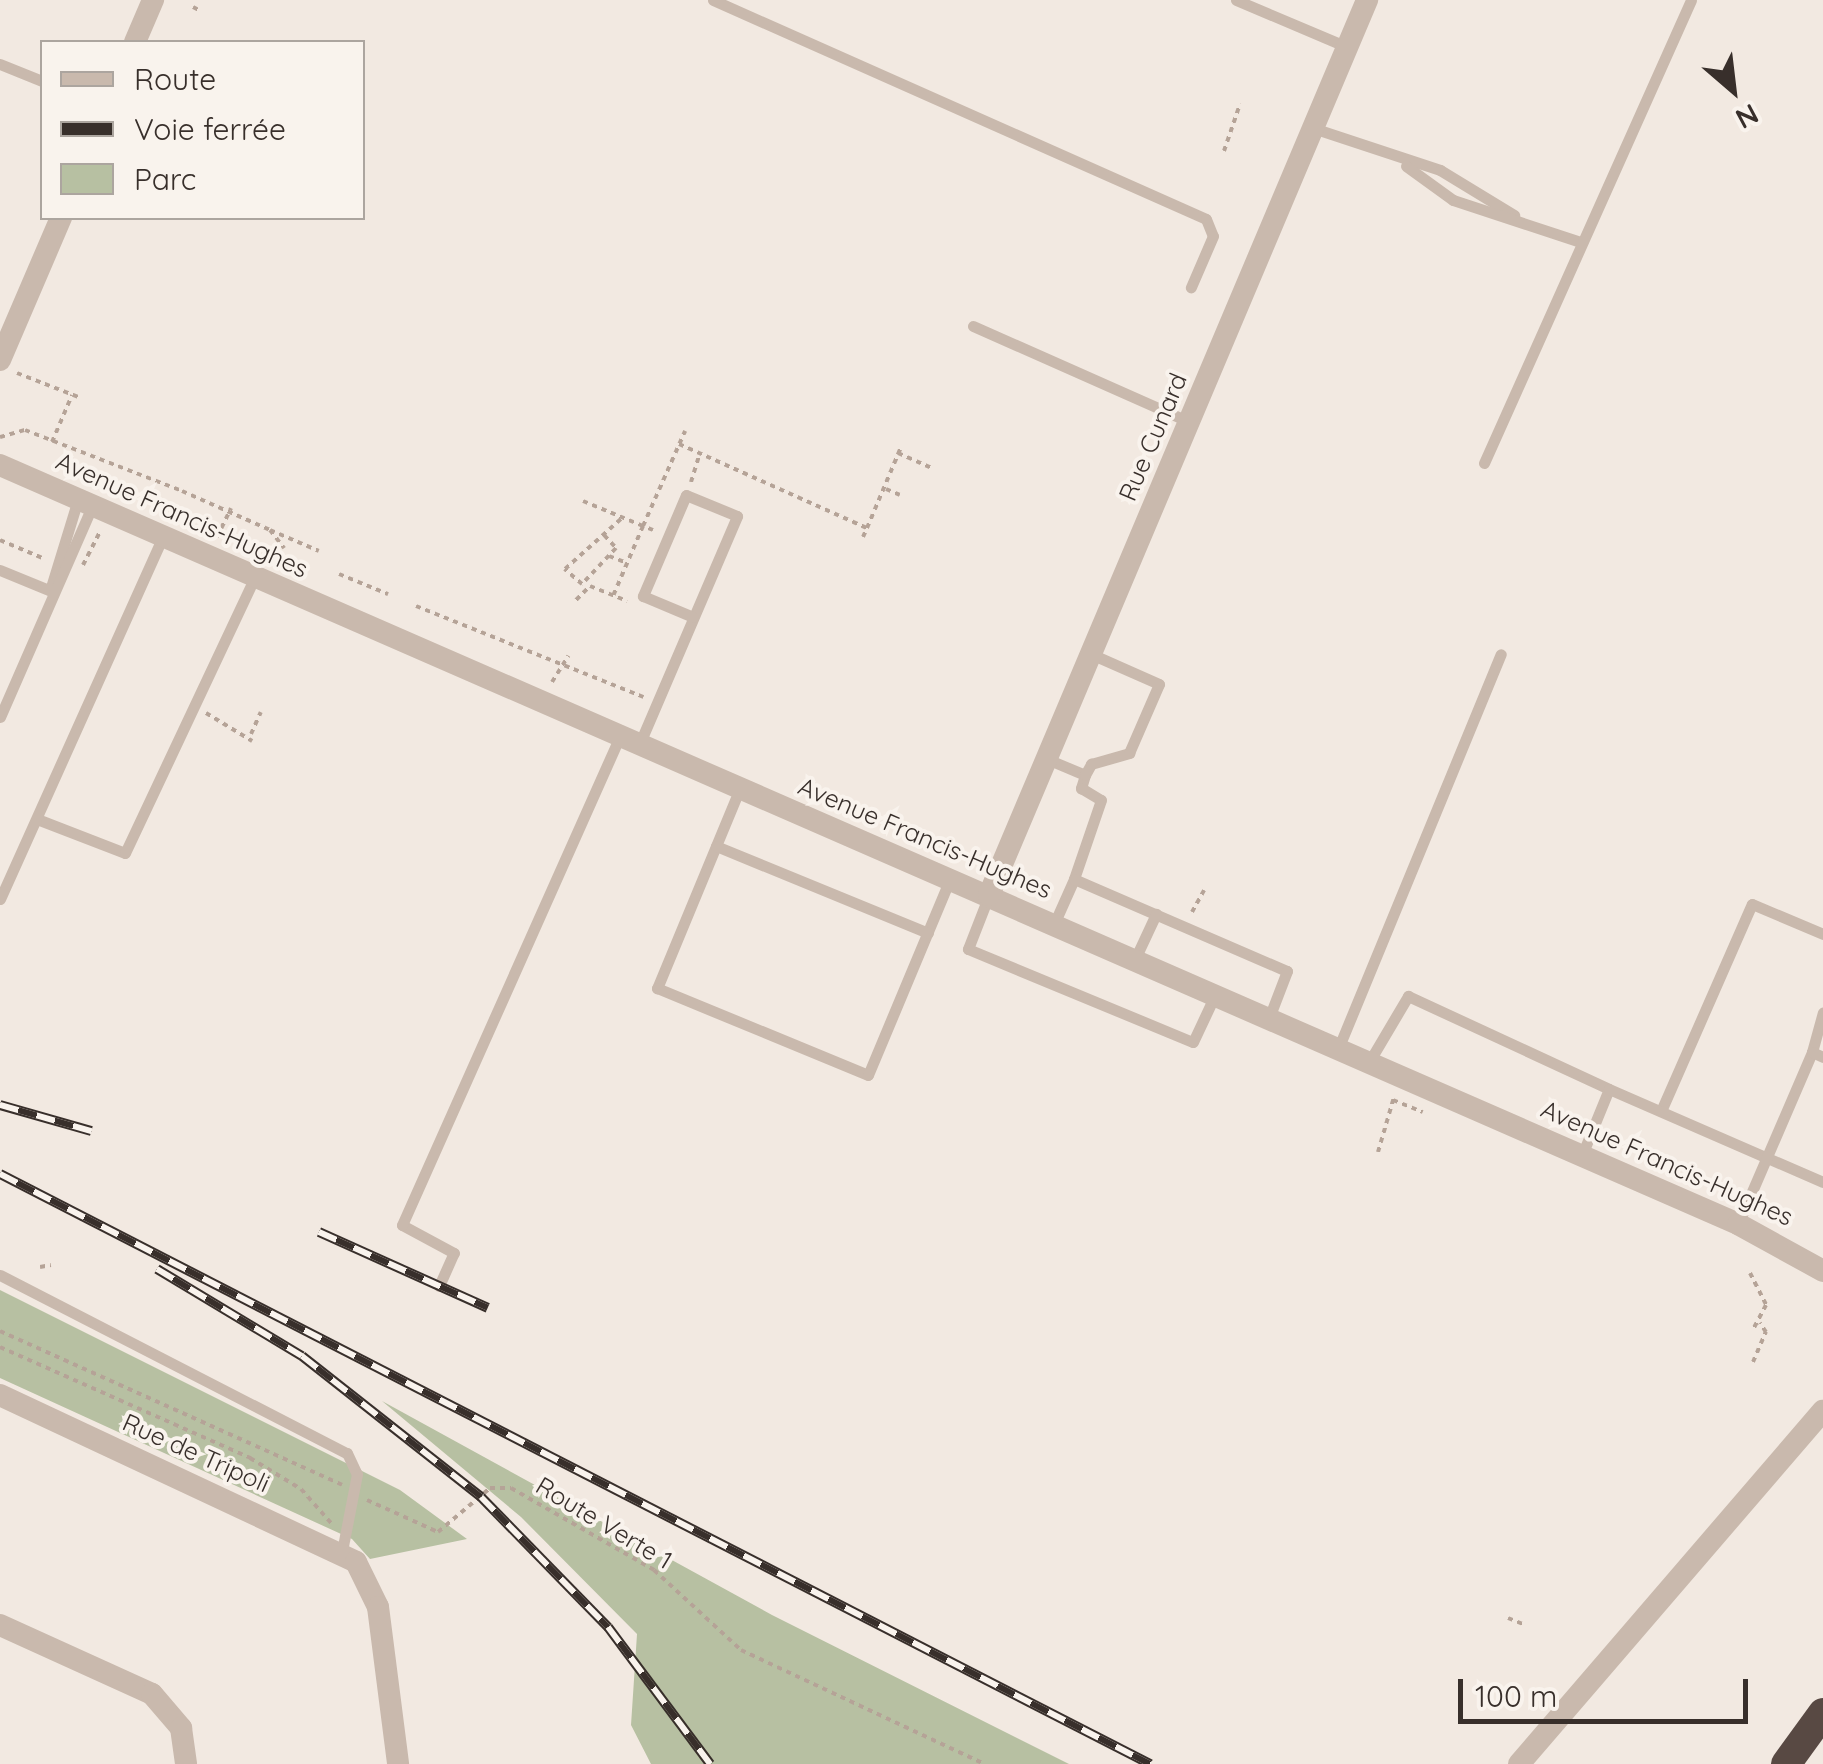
<!DOCTYPE html>
<meta charset="utf-8">
<style>
body{margin:0}
#map{position:relative;width:1823px;height:1764px;overflow:hidden;background:#f2e9e1;font-family:Quicksand,sans-serif}
div>[style]{position:absolute}
.green>*{inset:0;background:#b7c0a2}
.path>*{height:4px;margin-top:-2px;transform-origin:0;background:repeating-linear-gradient(90deg,#b5a397 0 5px,transparent 0 10px)}
.lane>*{height:11px;margin:-5.5px;padding:0 5.5px;transform-origin:5.5px;border-radius:5.5px;background:#c9b9ad}
.street>*{height:22px;margin:-11px;padding:0 11px;transform-origin:11px;border-radius:11px;background:#c9b9ad}
.highway>*{height:30px;margin:-15px;padding:0 15px;transform-origin:15px;border-radius:15px;background:#584943}
.rail>*{height:10px;margin-top:-5px;transform-origin:0;background:repeating-linear-gradient(90deg,#f9f3ed 0 19px,#382f2b 0 38px);box-sizing:border-box;border-block:2px solid #382f2b}
span{translate:-50% -50%;white-space:nowrap;text-align:center;line-height:1.15;-webkit-text-stroke:8px #f9f3ed;paint-order:stroke}
.street-label{font-size:25px;color:#382f2b}
.legend{position:absolute;left:40px;top:40px;width:325px;height:180px;box-sizing:border-box;background:#f9f3ed;border:2px solid #aca59f;margin:0;padding:12px 18px;list-style:none;font-size:30px;color:#382f2b}
.legend li{display:flex;align-items:center;gap:20px;height:50px}
.legend b{width:50px;border:2px solid #aca59f}
.north{position:absolute;left:1683px;top:40px;width:100px;height:100px;-webkit-text-stroke:8px #f9f3ed;paint-order:stroke;rotate:152deg;font-size:28px;font-weight:700;line-height:40px;text-align:center;color:#382f2b}
.north::after{content:'';display:block;margin:auto;width:35px;height:45px;background:#382f2b;clip-path:polygon(50% 0,100% 100%,50% 72%,0 100%)}
.scale{position:absolute;left:1458px;top:1679px;width:290px;height:45px;box-sizing:border-box;border:5px solid #382f2b;border-top:0;padding-left:12px;font-size:30px;line-height:35px;white-space:nowrap;color:#382f2b;-webkit-text-stroke:8px #f9f3ed;paint-order:stroke}
</style>
<div id="map">
<div class="green">
<i style="clip-path:polygon(0 1290px,400px 1490px,467px 1539px,370px 1559px,352px 1539px,0 1378px)"></i>
<i style="clip-path:polygon(382px 1401px,772px 1615px,1069px 1764px,651px 1764px,631px 1725px,637px 1634px,521px 1517px)"></i>
</div>
<div class="path">
<i style="left:193px;top:7px;width:7px;rotate:27deg"></i>
<i style="left:1224px;top:151px;width:50px;rotate:-71.2deg"></i>
<i style="left:17px;top:373px;width:69px;rotate:21.3deg"></i>
<i style="left:0;top:437px;width:26px;rotate:-16deg"></i>
<i style="left:25px;top:430px;width:168px;rotate:21.2deg"></i>
<i style="left:182px;top:491px;width:96px;rotate:23.9deg"></i>
<i style="left:270px;top:530px;width:23px;rotate:52deg"></i>
<i style="left:52px;top:442px;width:51px;rotate:-66.9deg"></i>
<i style="left:679px;top:444px;width:206px;rotate:24.1deg"></i>
<i style="left:867px;top:528px;width:88px;rotate:-67.2deg"></i>
<i style="left:898px;top:453px;width:39px;rotate:24deg"></i>
<i style="left:691px;top:482px;width:30px;rotate:-73deg"></i>
<i style="left:886px;top:489px;width:15px;rotate:23deg"></i>
<i style="left:583px;top:501px;width:65px;rotate:22.6deg"></i>
<i style="left:643px;top:526px;width:76px;rotate:113.2deg"></i>
<i style="left:270px;top:530px;width:53px;rotate:23.2deg"></i>
<i style="left:653px;top:530px;width:11px;rotate:-158deg"></i>
<i style="left:643px;top:526px;width:104px;rotate:-66.1deg"></i>
<i style="left:604px;top:535px;width:18px;rotate:47deg"></i>
<i style="left:616px;top:548px;width:50px;rotate:133.4deg"></i>
<i style="left:582px;top:584px;width:23px;rotate:-139deg"></i>
<i style="left:565px;top:569px;width:76px;rotate:-41.8deg"></i>
<i style="left:217px;top:537px;width:32px;rotate:-64deg"></i>
<i style="left:863px;top:537px;width:10px;rotate:-66deg"></i>
<i style="left:0;top:540px;width:49px;rotate:22.9deg"></i>
<i style="left:609px;top:556px;width:19px;rotate:21deg"></i>
<i style="left:83px;top:565px;width:39px;rotate:-63deg"></i>
<i style="left:339px;top:574px;width:53px;rotate:22.2deg"></i>
<i style="left:576px;top:600px;width:20px;rotate:-45deg"></i>
<i style="left:590px;top:586px;width:40px;rotate:22deg"></i>
<i style="left:416px;top:606px;width:245px;rotate:21.8deg"></i>
<i style="left:552px;top:682px;width:31px;rotate:-58deg"></i>
<i style="left:206px;top:713px;width:54px;rotate:31.3deg"></i>
<i style="left:251px;top:734px;width:24px;rotate:-66deg"></i>
<i style="left:1192px;top:912px;width:25px;rotate:-61deg"></i>
<i style="left:1393px;top:1100px;width:32px;rotate:22deg"></i>
<i style="left:1378px;top:1152px;width:57px;rotate:-73.8deg"></i>
<i style="left:40px;top:1267px;width:11px;rotate:-10deg"></i>
<i style="left:1750px;top:1273px;width:36px;rotate:63deg"></i>
<i style="left:1766px;top:1305px;width:26px;rotate:118deg"></i>
<i style="left:0;top:1331px;width:375px;rotate:24.2deg"></i>
<i style="left:0;top:1347px;width:274px;rotate:23.9deg"></i>
<i style="left:250px;top:1458px;width:60px;rotate:31.3deg"></i>
<i style="left:301px;top:1489px;width:47px;rotate:48.5deg"></i>
<i style="left:1753px;top:1362px;width:33px;rotate:-67deg"></i>
<i style="left:1766px;top:1332px;width:11px;rotate:-124deg"></i>
<i style="left:367px;top:1500px;width:78px;rotate:24.3deg"></i>
<i style="left:438px;top:1532px;width:68px;rotate:-40.2deg"></i>
<i style="left:490px;top:1488px;width:21px"></i>
<i style="left:511px;top:1488px;width:165px;rotate:29.8deg"></i>
<i style="left:654px;top:1570px;width:118px;rotate:42.6deg"></i>
<i style="left:741px;top:1650px;width:268px;rotate:25.1deg"></i>
<i style="left:1508px;top:1618px;width:16px;rotate:22deg"></i>
</div>
<div class="lane">
<i style="left:713px;top:0;width:539px;rotate:23.95deg"></i>
<i style="left:1206px;top:219px;width:18px;rotate:68deg"></i>
<i style="left:1213px;top:236px;width:56px;rotate:113.3deg"></i>
<i style="left:1236px;top:0;width:121px;rotate:22.9deg"></i>
<i style="left:0;top:64px;width:45px;rotate:22deg"></i>
<i style="left:1313px;top:128px;width:134px;rotate:18.3deg"></i>
<i style="left:1440px;top:170px;width:87px;rotate:31.3deg"></i>
<i style="left:1406px;top:166px;width:58px;rotate:35.9deg"></i>
<i style="left:1453px;top:200px;width:135px;rotate:18.2deg"></i>
<i style="left:973px;top:326px;width:237px;rotate:23.9deg"></i>
<i style="left:1484px;top:463px;width:507px;rotate:-65.91deg"></i>
<i style="left:0;top:570px;width:55px;rotate:22.4deg"></i>
<i style="left:51px;top:587px;width:92px;rotate:-72.9deg"></i>
<i style="left:0;top:717px;width:230px;rotate:-66.4deg"></i>
<i style="left:639px;top:745px;width:249px;rotate:-66.8deg"></i>
<i style="left:737px;top:516px;width:55px;rotate:-157.6deg"></i>
<i style="left:686px;top:495px;width:110px;rotate:113.1deg"></i>
<i style="left:643px;top:596px;width:54px;rotate:22.8deg"></i>
<i style="left:1047px;top:759px;width:41px;rotate:22.8deg"></i>
<i style="left:1085px;top:775px;width:14px;rotate:107deg"></i>
<i style="left:1081px;top:788px;width:23px;rotate:31deg"></i>
<i style="left:1101px;top:800px;width:83px;rotate:108.9deg"></i>
<i style="left:1085px;top:775px;width:13px;rotate:-61deg"></i>
<i style="left:1091px;top:764px;width:40px;rotate:-16deg"></i>
<i style="left:1129px;top:753px;width:75px;rotate:-66.5deg"></i>
<i style="left:1159px;top:684px;width:74px;rotate:-156.2deg"></i>
<i style="left:740px;top:788px;width:217px;rotate:112.5deg"></i>
<i style="left:657px;top:988px;width:228px;rotate:22.4deg"></i>
<i style="left:868px;top:1075px;width:212px;rotate:-67.3deg"></i>
<i style="left:37px;top:819px;width:94px;rotate:21.1deg"></i>
<i style="left:125px;top:853px;width:305px;rotate:-64.8deg"></i>
<i style="left:716px;top:846px;width:229px;rotate:22.3deg"></i>
<i style="left:989px;top:895px;width:58px;rotate:111.3deg"></i>
<i style="left:968px;top:949px;width:243px;rotate:22.5deg"></i>
<i style="left:1193px;top:1042px;width:52px;rotate:-64.9deg"></i>
<i style="left:0;top:899px;width:398px;rotate:-65.8deg"></i>
<i style="left:1054px;top:924px;width:49px;rotate:-66deg"></i>
<i style="left:1074px;top:879px;width:232px;rotate:23.4deg"></i>
<i style="left:1287px;top:971px;width:50px;rotate:111deg"></i>
<i style="left:1135px;top:959px;width:50px;rotate:-65deg"></i>
<i style="left:1338px;top:1049px;width:427px;rotate:-67.6deg"></i>
<i style="left:1812px;top:1052px;width:41px;rotate:-74.6deg"></i>
<i style="left:1369px;top:1062px;width:77px;rotate:-59.4deg"></i>
<i style="left:1408px;top:996px;width:221px;rotate:24.8deg"></i>
<i style="left:1661px;top:1111px;width:226px;rotate:-66.3deg"></i>
<i style="left:1752px;top:904px;width:77px;rotate:22.9deg"></i>
<i style="left:1582px;top:1155px;width:71px;rotate:-67.8deg"></i>
<i style="left:1609px;top:1089px;width:233px;rotate:23.5deg"></i>
<i style="left:1738px;top:1224px;width:187px;rotate:-66.7deg"></i>
<i style="left:1812px;top:1052px;width:12px;rotate:24deg"></i>
<i style="left:0;top:1275px;width:390px;rotate:27.2deg"></i>
<i style="left:347px;top:1453px;width:23px;rotate:65deg"></i>
<i style="left:357px;top:1474px;width:78px;rotate:101deg"></i>
<i style="left:439px;top:1286px;width:36px;rotate:-66deg"></i>
<i style="left:454px;top:1253px;width:59px;rotate:-151.7deg"></i>
<i style="left:402px;top:1225px;width:535px;rotate:-65.97deg"></i>
</div>
<div class="street">
<i style="left:135px;top:42px;width:46px;rotate:-66.8deg"></i>
<i style="left:0;top:360px;width:155px;rotate:-66.8deg"></i>
<i style="left:0;top:465px;width:1897px;rotate:23.59deg"></i>
<i style="left:1738px;top:1224px;width:97px;rotate:28.9deg"></i>
<i style="left:989px;top:895px;width:972px;rotate:-67.1deg"></i>
<i style="left:0;top:1395px;width:393px;rotate:25.1deg"></i>
<i style="left:356px;top:1562px;width:50px;rotate:63.9deg"></i>
<i style="left:378px;top:1607px;width:158px;rotate:82.7deg"></i>
<i style="left:0;top:1625px;width:167px;rotate:24.4deg"></i>
<i style="left:152px;top:1694px;width:45px;rotate:49.5deg"></i>
<i style="left:181px;top:1728px;width:36px;rotate:82deg"></i>
<i style="left:1519px;top:1764px;width:466px;rotate:-49.3deg"></i>
</div>
<div class="highway">
<i style="left:1786px;top:1764px;width:63px;rotate:-54deg"></i>
</div>
<div class="rail">
<i style="left:0;top:1105px;width:95px;rotate:15.9deg"></i>
<i style="left:0;top:1174px;width:1293px;rotate:27.16deg"></i>
<i style="left:319px;top:1232px;width:185px;rotate:24.2deg"></i>
<i style="left:157px;top:1269px;width:169px;rotate:31deg"></i>
<i style="left:302px;top:1356px;width:228px;rotate:38.2deg"></i>
<i style="left:481px;top:1497px;width:182px;rotate:45.7deg"></i>
<i style="left:608px;top:1627px;width:171px;rotate:53.3deg"></i>
</div>
<div class="street-label">
<span style="left:1153px;top:437px;rotate:-67deg">Rue Cunard</span>
<span style="left:182px;top:515px;rotate:24deg">Avenue Francis-Hughes</span>
<span style="left:925px;top:838px;rotate:23deg">Avenue Francis-Hughes</span>
<span style="left:1667px;top:1163px;rotate:24deg">Avenue Francis-Hughes</span>
<span style="left:196px;top:1453px;rotate:24deg">Rue de Tripoli</span>
<span style="left:604px;top:1523px;rotate:31deg">Route Verte 1</span>
</div>
<ul class="legend">
<li><b style="height:12px;background:#c9b9ad"></b>Route</li>
<li><b style="height:12px;background:#382f2b"></b>Voie ferrée</li>
<li><b style="height:28px;background:#b7c0a2"></b>Parc</li>
</ul>
<div class="north">N</div>
<div class="scale">100 m</div>
</div>
